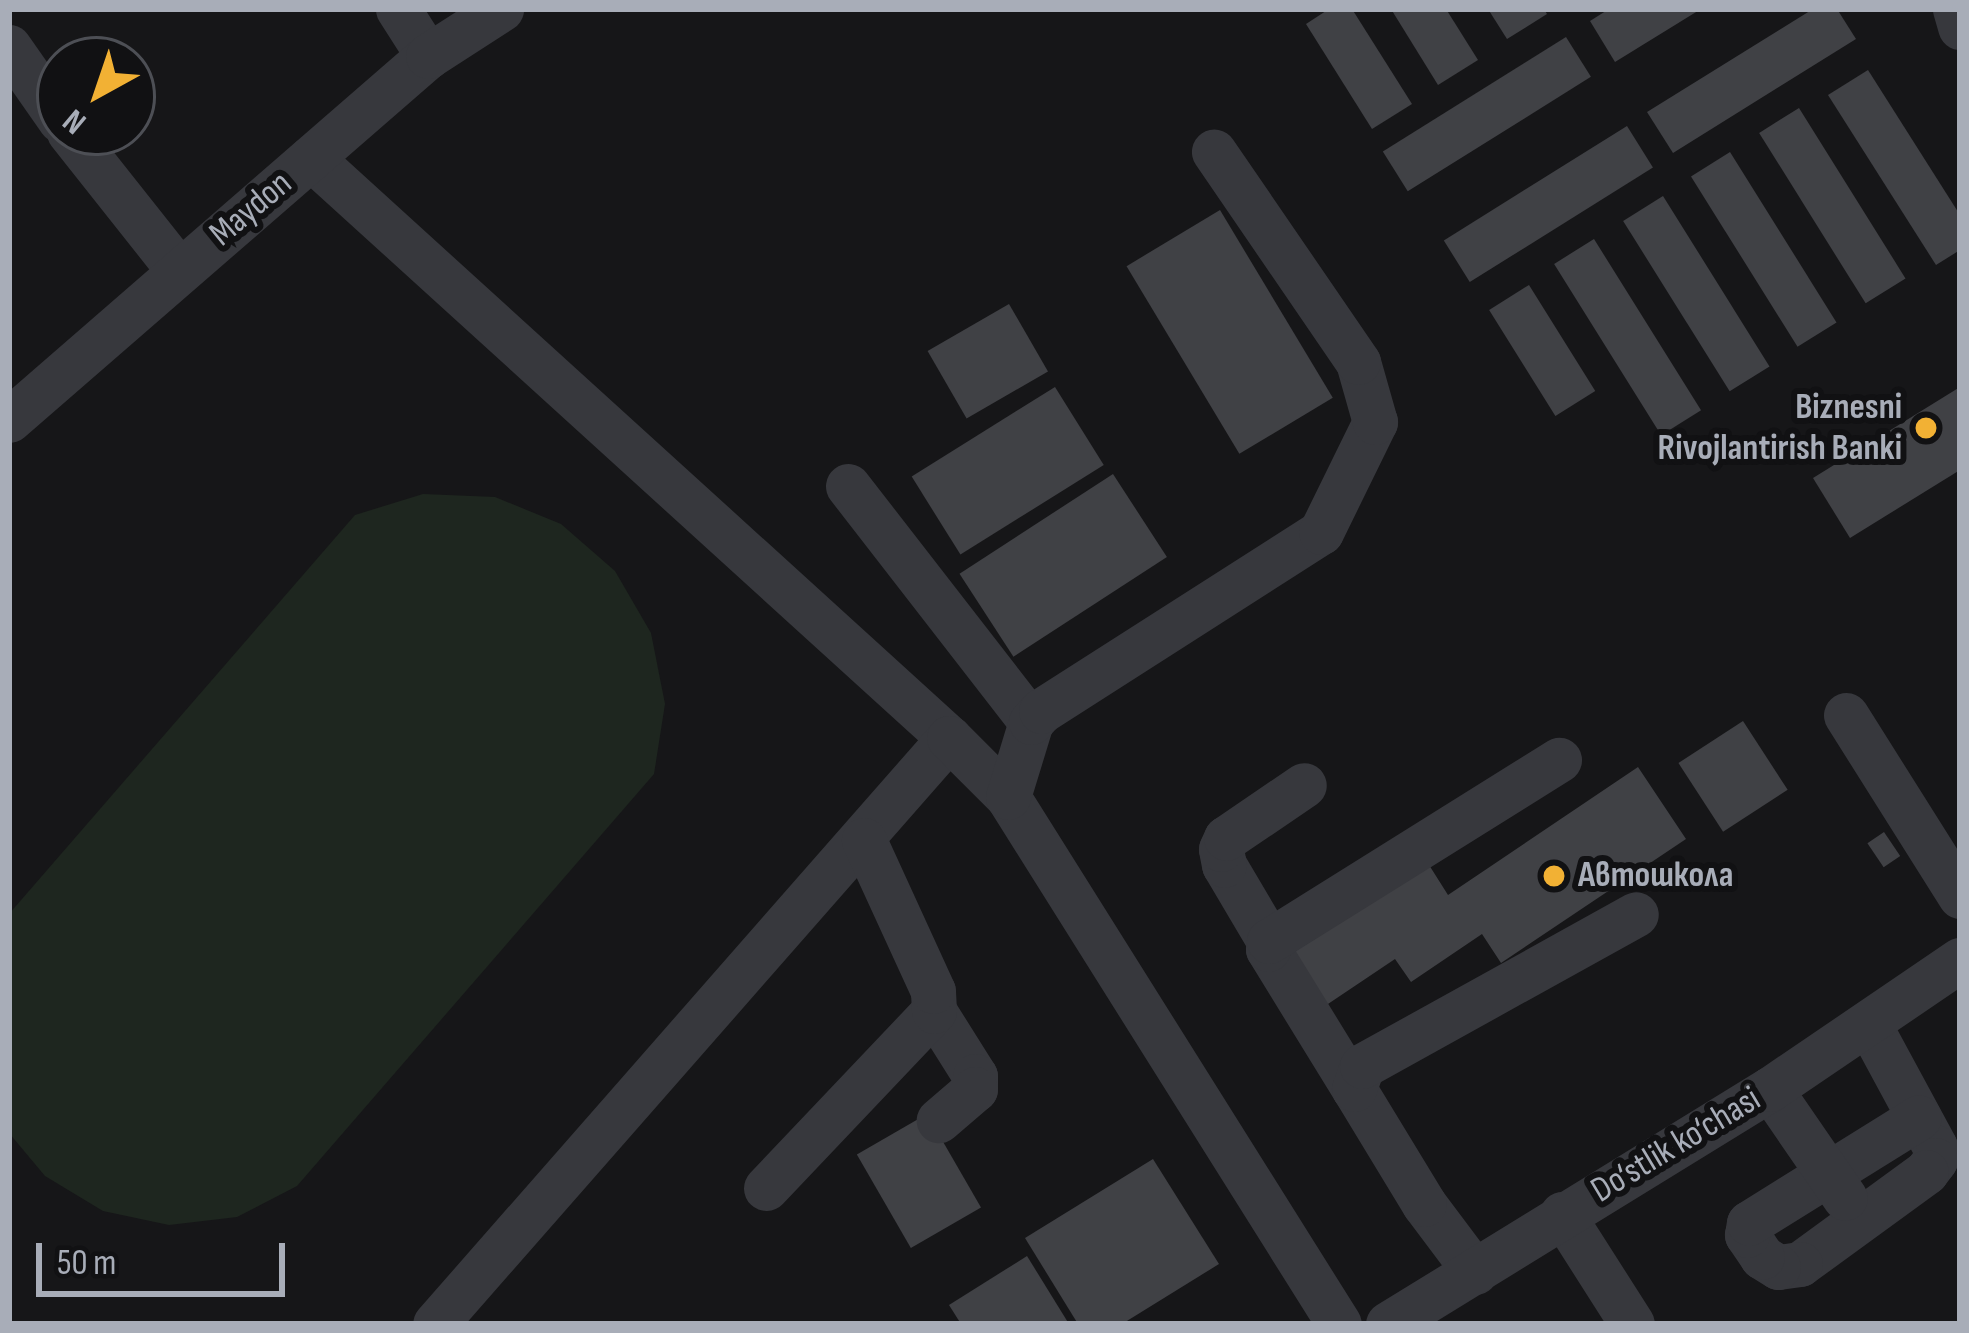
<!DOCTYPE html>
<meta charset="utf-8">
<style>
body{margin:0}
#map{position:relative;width:1969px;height:1333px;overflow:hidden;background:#161618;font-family:"Sofia Sans Condensed",sans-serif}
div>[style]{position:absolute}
.green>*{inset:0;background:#1e261f}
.building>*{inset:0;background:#404145;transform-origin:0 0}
.minor>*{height:45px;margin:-22.5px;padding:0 22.5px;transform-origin:22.5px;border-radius:22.5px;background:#37383d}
.dots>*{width:33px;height:33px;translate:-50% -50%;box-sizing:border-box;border:6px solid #111113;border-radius:50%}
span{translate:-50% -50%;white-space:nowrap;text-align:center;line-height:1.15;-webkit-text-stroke:12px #111113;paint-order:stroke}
.street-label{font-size:36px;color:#a8adb8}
.poi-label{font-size:36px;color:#a8adb8;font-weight:700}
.right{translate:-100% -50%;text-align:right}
.left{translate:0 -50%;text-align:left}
.frame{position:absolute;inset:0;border:12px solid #a8adb8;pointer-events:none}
.north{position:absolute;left:36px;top:36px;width:120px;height:120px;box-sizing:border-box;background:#111113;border:3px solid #4d4f55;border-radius:50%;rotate:220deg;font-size:33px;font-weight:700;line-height:48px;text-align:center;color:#a8adb8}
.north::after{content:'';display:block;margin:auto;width:42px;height:54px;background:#f2b134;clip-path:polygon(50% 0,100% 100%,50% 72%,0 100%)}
.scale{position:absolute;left:36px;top:1243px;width:249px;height:54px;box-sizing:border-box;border:6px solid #a8adb8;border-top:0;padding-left:15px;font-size:36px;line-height:42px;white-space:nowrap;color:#a8adb8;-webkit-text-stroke:9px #111113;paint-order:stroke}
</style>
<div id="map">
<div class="green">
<i style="clip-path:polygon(423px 494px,495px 497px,561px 524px,615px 571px,651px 633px,665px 704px,654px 774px,297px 1186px,237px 1217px,169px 1225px,103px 1211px,45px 1176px,9px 1133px,9px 914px,355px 515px)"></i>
</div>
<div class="building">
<i style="clip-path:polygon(1329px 9px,1352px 9px,1412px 104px,1372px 129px,1306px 24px)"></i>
<i style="clip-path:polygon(1391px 9px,1446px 9px,1478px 60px,1438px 85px)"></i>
<i style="clip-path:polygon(1488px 9px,1544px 9px,1547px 14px,1507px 39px)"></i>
<i style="clip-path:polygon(1609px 9px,1701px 9px,1615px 62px,1590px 21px)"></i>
<i style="clip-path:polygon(1813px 9px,1837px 9px,1856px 39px,1673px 153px,1647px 112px)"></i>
<i style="left:1566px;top:37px;width:47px;height:216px;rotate:58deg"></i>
<i style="clip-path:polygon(1868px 70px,1960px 215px,1960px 250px,1936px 265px,1828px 95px)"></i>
<i style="left:1799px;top:108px;width:201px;height:47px;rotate:58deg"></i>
<i style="left:1627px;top:126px;width:49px;height:216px;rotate:58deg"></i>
<i style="left:1730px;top:152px;width:201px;height:46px;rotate:58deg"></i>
<i style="left:1663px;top:196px;width:201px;height:47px;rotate:58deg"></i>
<i style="left:1220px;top:210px;width:219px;height:109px;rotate:59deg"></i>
<i style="left:1594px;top:239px;width:202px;height:47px;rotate:58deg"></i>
<i style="left:1529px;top:285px;width:125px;height:47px;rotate:58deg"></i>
<i style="left:1009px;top:304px;width:78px;height:94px;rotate:60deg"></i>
<i style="left:1055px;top:387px;width:92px;height:169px;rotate:58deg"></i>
<i style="clip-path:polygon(1960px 387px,1960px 470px,1850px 538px,1813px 478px)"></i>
<i style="left:1113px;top:474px;width:99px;height:183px;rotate:57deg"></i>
<i style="left:1743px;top:721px;width:82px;height:77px;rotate:57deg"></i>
<i style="clip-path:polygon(1638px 767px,1686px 839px,1501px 963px,1482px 934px,1411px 982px,1395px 959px,1325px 1006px,1287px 949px,1424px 857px,1448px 895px)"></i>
<i style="left:1884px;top:832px;width:29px;height:20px;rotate:56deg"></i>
<i style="left:927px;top:1114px;width:108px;height:81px;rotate:60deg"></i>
<i style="clip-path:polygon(1153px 1159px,1219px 1264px,1122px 1324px,1078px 1324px,1025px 1238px)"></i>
<i style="clip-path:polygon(1027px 1256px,1069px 1324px,961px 1324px,949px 1305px)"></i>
</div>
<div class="minor">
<i style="left:398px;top:9px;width:56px;rotate:57.4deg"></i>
<i style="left:1955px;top:9px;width:19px;rotate:74deg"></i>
<i style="left:9px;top:47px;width:89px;rotate:55.1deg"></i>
<i style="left:69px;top:132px;width:177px;rotate:51.6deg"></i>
<i style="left:311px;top:158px;width:862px;rotate:42.27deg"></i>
<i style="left:949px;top:738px;width:779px;rotate:131.26deg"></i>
<i style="left:9px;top:420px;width:555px;rotate:-40.98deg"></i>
<i style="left:428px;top:56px;width:87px;rotate:-32.8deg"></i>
<i style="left:848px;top:486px;width:299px;rotate:52.2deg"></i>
<i style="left:1846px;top:715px;width:214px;rotate:57.8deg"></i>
<i style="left:949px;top:738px;width:83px;rotate:45deg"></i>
<i style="left:1008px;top:797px;width:622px;rotate:57.87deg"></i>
<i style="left:1008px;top:797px;width:78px;rotate:-73deg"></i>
<i style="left:1031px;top:722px;width:15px;rotate:-48deg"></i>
<i style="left:1041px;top:711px;width:332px;rotate:-32.6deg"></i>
<i style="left:1321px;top:532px;width:123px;rotate:-63.9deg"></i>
<i style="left:1375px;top:422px;width:62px;rotate:-105.8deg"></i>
<i style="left:1358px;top:362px;width:255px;rotate:-124.4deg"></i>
<i style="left:1269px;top:941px;width:88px;rotate:-120.6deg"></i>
<i style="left:1224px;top:865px;width:16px;rotate:-101deg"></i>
<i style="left:1221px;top:849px;width:12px;rotate:-66deg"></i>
<i style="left:1226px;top:838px;width:94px;rotate:-34.2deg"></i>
<i style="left:934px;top:1011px;width:77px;rotate:57.8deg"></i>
<i style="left:975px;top:1076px;width:13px;rotate:90deg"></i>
<i style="left:975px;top:1089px;width:48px;rotate:139.3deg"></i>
<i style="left:1868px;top:1023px;width:141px;rotate:61.6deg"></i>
<i style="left:1935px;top:1147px;width:13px;rotate:90deg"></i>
<i style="left:1935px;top:1160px;width:15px;rotate:127deg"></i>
<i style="left:1926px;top:1172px;width:156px;rotate:143.9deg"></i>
<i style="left:1800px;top:1264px;width:22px;rotate:172deg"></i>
<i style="left:1778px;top:1267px;width:19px;rotate:-148deg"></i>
<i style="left:1762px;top:1257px;width:27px;rotate:-124deg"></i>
<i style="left:1747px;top:1235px;width:12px;rotate:-81deg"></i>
<i style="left:1749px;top:1223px;width:200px;rotate:-31.9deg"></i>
<i style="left:1354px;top:1089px;width:164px;rotate:-121.6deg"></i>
<i style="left:1268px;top:949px;width:8px;rotate:-83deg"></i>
<i style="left:1269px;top:941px;width:342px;rotate:-32deg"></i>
<i style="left:1770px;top:1089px;width:132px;rotate:55.5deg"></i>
<i style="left:766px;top:1188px;width:244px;rotate:-46.5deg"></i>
<i style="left:934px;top:1011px;width:20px;rotate:-93deg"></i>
<i style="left:933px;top:991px;width:166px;rotate:-114.6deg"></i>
<i style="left:1562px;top:1214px;width:130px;rotate:57.5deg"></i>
<i style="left:1475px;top:1272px;width:85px;rotate:-126.9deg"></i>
<i style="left:1424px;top:1204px;width:135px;rotate:-121.3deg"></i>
<i style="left:1354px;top:1089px;width:24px;rotate:-71deg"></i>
<i style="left:1362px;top:1066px;width:313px;rotate:-29deg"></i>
<i style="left:1388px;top:1324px;width:448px;rotate:-31.6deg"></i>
<i style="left:1770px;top:1089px;width:230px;rotate:-34.2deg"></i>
</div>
<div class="dots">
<i style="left:1926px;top:428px;background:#f2b134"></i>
<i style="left:1554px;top:876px;background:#f2b134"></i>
</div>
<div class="street-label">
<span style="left:251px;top:209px;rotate:-40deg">Maydon</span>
<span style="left:1676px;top:1145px;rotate:-31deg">Do‘stlik ko‘chasi</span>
</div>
<div class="poi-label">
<span class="right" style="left:1902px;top:428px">Biznesni<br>Rivojlantirish Banki</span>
<span class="left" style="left:1578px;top:876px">Автошкола</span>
</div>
<div class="frame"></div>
<div class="north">N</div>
<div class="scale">50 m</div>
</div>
